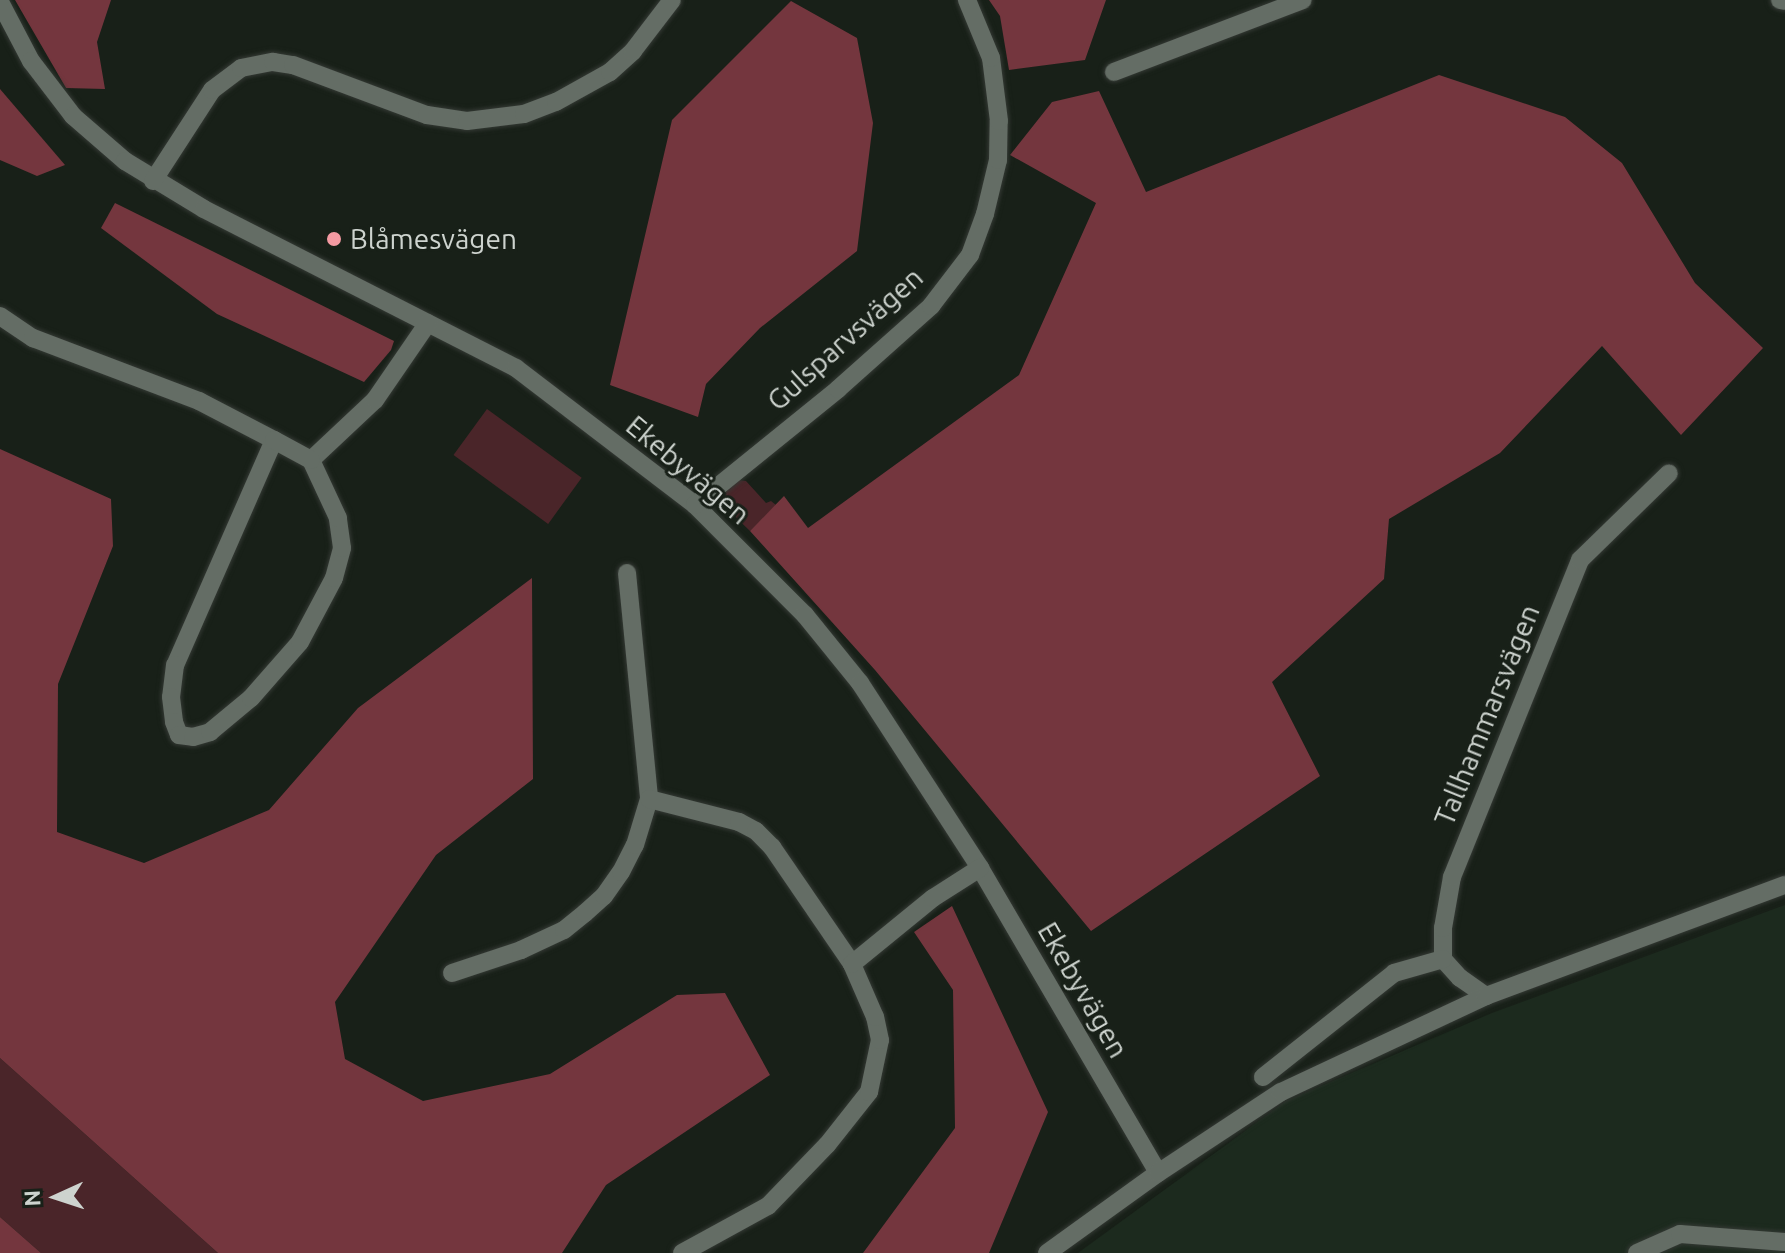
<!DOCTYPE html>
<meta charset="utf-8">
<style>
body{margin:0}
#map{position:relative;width:1785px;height:1253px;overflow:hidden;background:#182018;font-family:Ubuntu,sans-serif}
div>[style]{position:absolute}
.built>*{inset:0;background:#1c2a1e}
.green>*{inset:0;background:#4a2529;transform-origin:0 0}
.forest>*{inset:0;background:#74363e}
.roads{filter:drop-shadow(0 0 2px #343934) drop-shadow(0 0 2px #343934)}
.street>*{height:18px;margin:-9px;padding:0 9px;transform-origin:9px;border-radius:9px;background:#646d65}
.dots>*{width:22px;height:22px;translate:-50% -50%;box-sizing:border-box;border:4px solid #182018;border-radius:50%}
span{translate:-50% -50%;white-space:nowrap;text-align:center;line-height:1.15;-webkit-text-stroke:6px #182018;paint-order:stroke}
.poi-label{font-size:28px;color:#cdd3ce}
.left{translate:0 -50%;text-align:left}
.street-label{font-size:28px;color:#cdd3ce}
.north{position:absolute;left:16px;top:1157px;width:80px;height:80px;-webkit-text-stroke:6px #182018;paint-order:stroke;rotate:267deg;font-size:22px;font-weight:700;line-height:32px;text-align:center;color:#cdd3ce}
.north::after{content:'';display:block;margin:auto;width:28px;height:36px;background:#cdd3ce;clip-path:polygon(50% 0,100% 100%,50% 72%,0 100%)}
</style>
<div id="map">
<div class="built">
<i style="clip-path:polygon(1785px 905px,1785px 1253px,1078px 1253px,1286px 1101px,1492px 1013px)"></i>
</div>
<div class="green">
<i style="left:487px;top:409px;width:117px;height:57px;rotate:36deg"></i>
<i style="clip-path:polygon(737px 480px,746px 481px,766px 503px,771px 501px,776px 505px,750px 531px,722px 504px,725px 490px)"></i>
<i style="clip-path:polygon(0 1058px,218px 1253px,41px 1253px,0 1217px)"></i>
</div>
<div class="forest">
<i style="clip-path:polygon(15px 0,111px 0,97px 42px,105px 89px,66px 88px)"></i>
<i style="clip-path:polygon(989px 0,1106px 0,1085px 60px,1009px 70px,1000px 16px)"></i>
<i style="clip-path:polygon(791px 1px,857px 38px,873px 123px,857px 251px,760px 328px,706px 384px,698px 417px,610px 385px,672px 120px)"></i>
<i style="clip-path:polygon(1439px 75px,1565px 117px,1622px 163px,1695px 283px,1763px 348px,1681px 435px,1602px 346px,1500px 453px,1389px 519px,1384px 579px,1272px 682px,1320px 776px,1091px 931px,875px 670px,750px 531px,784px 496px,808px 528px,1019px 375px,1096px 203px,1010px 155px,1052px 102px,1099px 91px,1146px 192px)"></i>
<i style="clip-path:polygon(0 89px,65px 165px,37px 176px,0 160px)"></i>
<i style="clip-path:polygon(115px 203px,394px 341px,391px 350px,364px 382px,217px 314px,101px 228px)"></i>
<i style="clip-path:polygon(0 449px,111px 499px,113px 546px,58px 684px,57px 832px,144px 863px,269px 810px,358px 708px,532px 578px,533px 779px,436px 855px,335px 1002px,345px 1059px,423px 1101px,550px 1074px,677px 995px,725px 993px,770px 1075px,606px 1185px,562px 1253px,218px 1253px,0 1058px)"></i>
<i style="clip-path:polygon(952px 906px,1048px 1112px,989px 1253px,863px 1253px,955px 1128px,953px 990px,914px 932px)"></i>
<i style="clip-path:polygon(0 1217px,41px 1253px,0 1253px)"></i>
</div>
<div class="roads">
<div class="street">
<i style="left:1780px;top:0;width:5px;rotate:11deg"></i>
<i style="left:0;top:2px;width:67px;rotate:62.3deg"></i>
<i style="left:31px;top:61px;width:69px;rotate:52.6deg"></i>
<i style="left:73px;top:116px;width:69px;rotate:40.9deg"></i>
<i style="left:125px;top:161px;width:92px;rotate:31.3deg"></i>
<i style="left:204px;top:209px;width:350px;rotate:27deg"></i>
<i style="left:516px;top:368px;width:225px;rotate:37.4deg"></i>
<i style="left:695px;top:505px;width:156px;rotate:45deg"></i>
<i style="left:805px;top:615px;width:87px;rotate:51deg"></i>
<i style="left:860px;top:683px;width:221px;rotate:57deg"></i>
<i style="left:980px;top:868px;width:353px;rotate:59.7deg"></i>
<i style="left:1114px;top:72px;width:202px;rotate:-20.9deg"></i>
<i style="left:153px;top:181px;width:108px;rotate:-57deg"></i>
<i style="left:212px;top:90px;width:36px;rotate:-37deg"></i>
<i style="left:241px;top:68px;width:33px;rotate:-11deg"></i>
<i style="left:273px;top:62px;width:20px;rotate:9deg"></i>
<i style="left:293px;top:65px;width:143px;rotate:20.5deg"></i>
<i style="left:427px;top:115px;width:40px;rotate:8.5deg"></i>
<i style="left:467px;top:121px;width:57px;rotate:-7deg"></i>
<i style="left:524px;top:114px;width:34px;rotate:-21deg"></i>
<i style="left:556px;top:102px;width:62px;rotate:-29.1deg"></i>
<i style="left:610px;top:72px;width:31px;rotate:-42deg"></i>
<i style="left:633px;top:51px;width:64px;rotate:-52.6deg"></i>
<i style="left:0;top:316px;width:40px;rotate:34deg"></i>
<i style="left:33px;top:338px;width:178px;rotate:20.8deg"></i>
<i style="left:199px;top:401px;width:85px;rotate:27.5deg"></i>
<i style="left:274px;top:440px;width:246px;rotate:113.7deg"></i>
<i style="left:175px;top:665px;width:32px;rotate:97deg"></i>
<i style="left:171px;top:697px;width:25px;rotate:83deg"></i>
<i style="left:174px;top:722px;width:14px;rotate:69deg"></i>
<i style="left:179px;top:735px;width:14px;rotate:8deg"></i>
<i style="left:193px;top:737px;width:18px;rotate:-16deg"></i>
<i style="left:210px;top:732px;width:53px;rotate:-39.7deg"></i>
<i style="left:251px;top:698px;width:74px;rotate:-48.8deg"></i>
<i style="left:300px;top:642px;width:72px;rotate:-62deg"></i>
<i style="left:334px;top:578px;width:31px;rotate:-75deg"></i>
<i style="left:342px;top:548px;width:30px;rotate:-98deg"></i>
<i style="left:338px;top:518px;width:64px;rotate:-115deg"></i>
<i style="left:311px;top:460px;width:88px;rotate:-43.2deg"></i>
<i style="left:375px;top:400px;width:93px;rotate:-55.5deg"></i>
<i style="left:274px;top:440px;width:42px;rotate:28.4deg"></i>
<i style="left:695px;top:505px;width:184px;rotate:-39deg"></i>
<i style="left:838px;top:389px;width:125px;rotate:-41.7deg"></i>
<i style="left:931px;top:306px;width:64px;rotate:-52.6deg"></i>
<i style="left:970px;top:255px;width:44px;rotate:-69.9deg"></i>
<i style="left:985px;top:214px;width:56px;rotate:-76.5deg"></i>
<i style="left:998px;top:160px;width:39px;rotate:-89deg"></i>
<i style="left:999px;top:121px;width:64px;rotate:-97.2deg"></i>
<i style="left:991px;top:58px;width:63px;rotate:-112.5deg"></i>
<i style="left:627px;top:573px;width:227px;rotate:84.4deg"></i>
<i style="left:452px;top:973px;width:73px;rotate:-18.4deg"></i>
<i style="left:521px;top:950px;width:47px;rotate:-24.9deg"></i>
<i style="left:564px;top:930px;width:27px;rotate:-39deg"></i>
<i style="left:585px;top:913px;width:25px;rotate:-42deg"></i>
<i style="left:604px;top:896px;width:29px;rotate:-55deg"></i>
<i style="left:621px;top:872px;width:30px;rotate:-63deg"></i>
<i style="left:635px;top:845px;width:48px;rotate:-73.1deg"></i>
<i style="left:649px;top:799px;width:93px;rotate:14.3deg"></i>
<i style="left:739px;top:822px;width:19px;rotate:28deg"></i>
<i style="left:756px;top:831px;width:23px;rotate:45deg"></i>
<i style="left:772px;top:847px;width:142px;rotate:55.6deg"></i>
<i style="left:1486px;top:996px;width:32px;rotate:-145deg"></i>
<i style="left:1460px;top:978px;width:25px;rotate:-132deg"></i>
<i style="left:1443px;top:959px;width:31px;rotate:-90deg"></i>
<i style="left:1443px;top:928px;width:52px;rotate:-80deg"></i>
<i style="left:1452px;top:877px;width:342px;rotate:-68deg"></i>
<i style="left:1580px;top:560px;width:124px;rotate:-44.3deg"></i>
<i style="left:1263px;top:1077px;width:167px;rotate:-38.4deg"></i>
<i style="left:1394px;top:973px;width:51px;rotate:-15.9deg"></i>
<i style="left:682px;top:1253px;width:98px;rotate:-28.7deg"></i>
<i style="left:768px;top:1206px;width:85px;rotate:-46deg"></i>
<i style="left:827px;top:1145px;width:68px;rotate:-51.6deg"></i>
<i style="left:869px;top:1092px;width:53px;rotate:-78.1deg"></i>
<i style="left:880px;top:1040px;width:24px;rotate:-102deg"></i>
<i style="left:875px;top:1017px;width:58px;rotate:-113.5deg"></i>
<i style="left:852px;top:964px;width:104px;rotate:-39.2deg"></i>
<i style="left:933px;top:898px;width:56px;rotate:-32.6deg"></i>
<i style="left:1047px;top:1253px;width:137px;rotate:-35.8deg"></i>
<i style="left:1158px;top:1173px;width:147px;rotate:-33.4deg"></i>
<i style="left:1281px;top:1092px;width:226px;rotate:-25.1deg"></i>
<i style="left:1486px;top:996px;width:319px;rotate:-20.4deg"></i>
<i style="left:1637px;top:1253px;width:47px;rotate:-23.8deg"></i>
<i style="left:1680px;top:1234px;width:105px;rotate:4.4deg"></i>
</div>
</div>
<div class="dots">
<i style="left:334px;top:239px;background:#f49aa2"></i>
</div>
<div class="poi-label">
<span class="left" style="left:350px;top:239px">Blåmesvägen</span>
</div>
<div class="street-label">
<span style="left:845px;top:339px;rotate:-42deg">Gulsparvsvägen</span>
<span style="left:688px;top:470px;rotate:40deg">Ekebyvägen</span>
<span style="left:1487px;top:715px;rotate:-68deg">Tallhammarsvägen</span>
<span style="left:1083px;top:990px;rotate:60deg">Ekebyvägen</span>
</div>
<div class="north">N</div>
</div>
